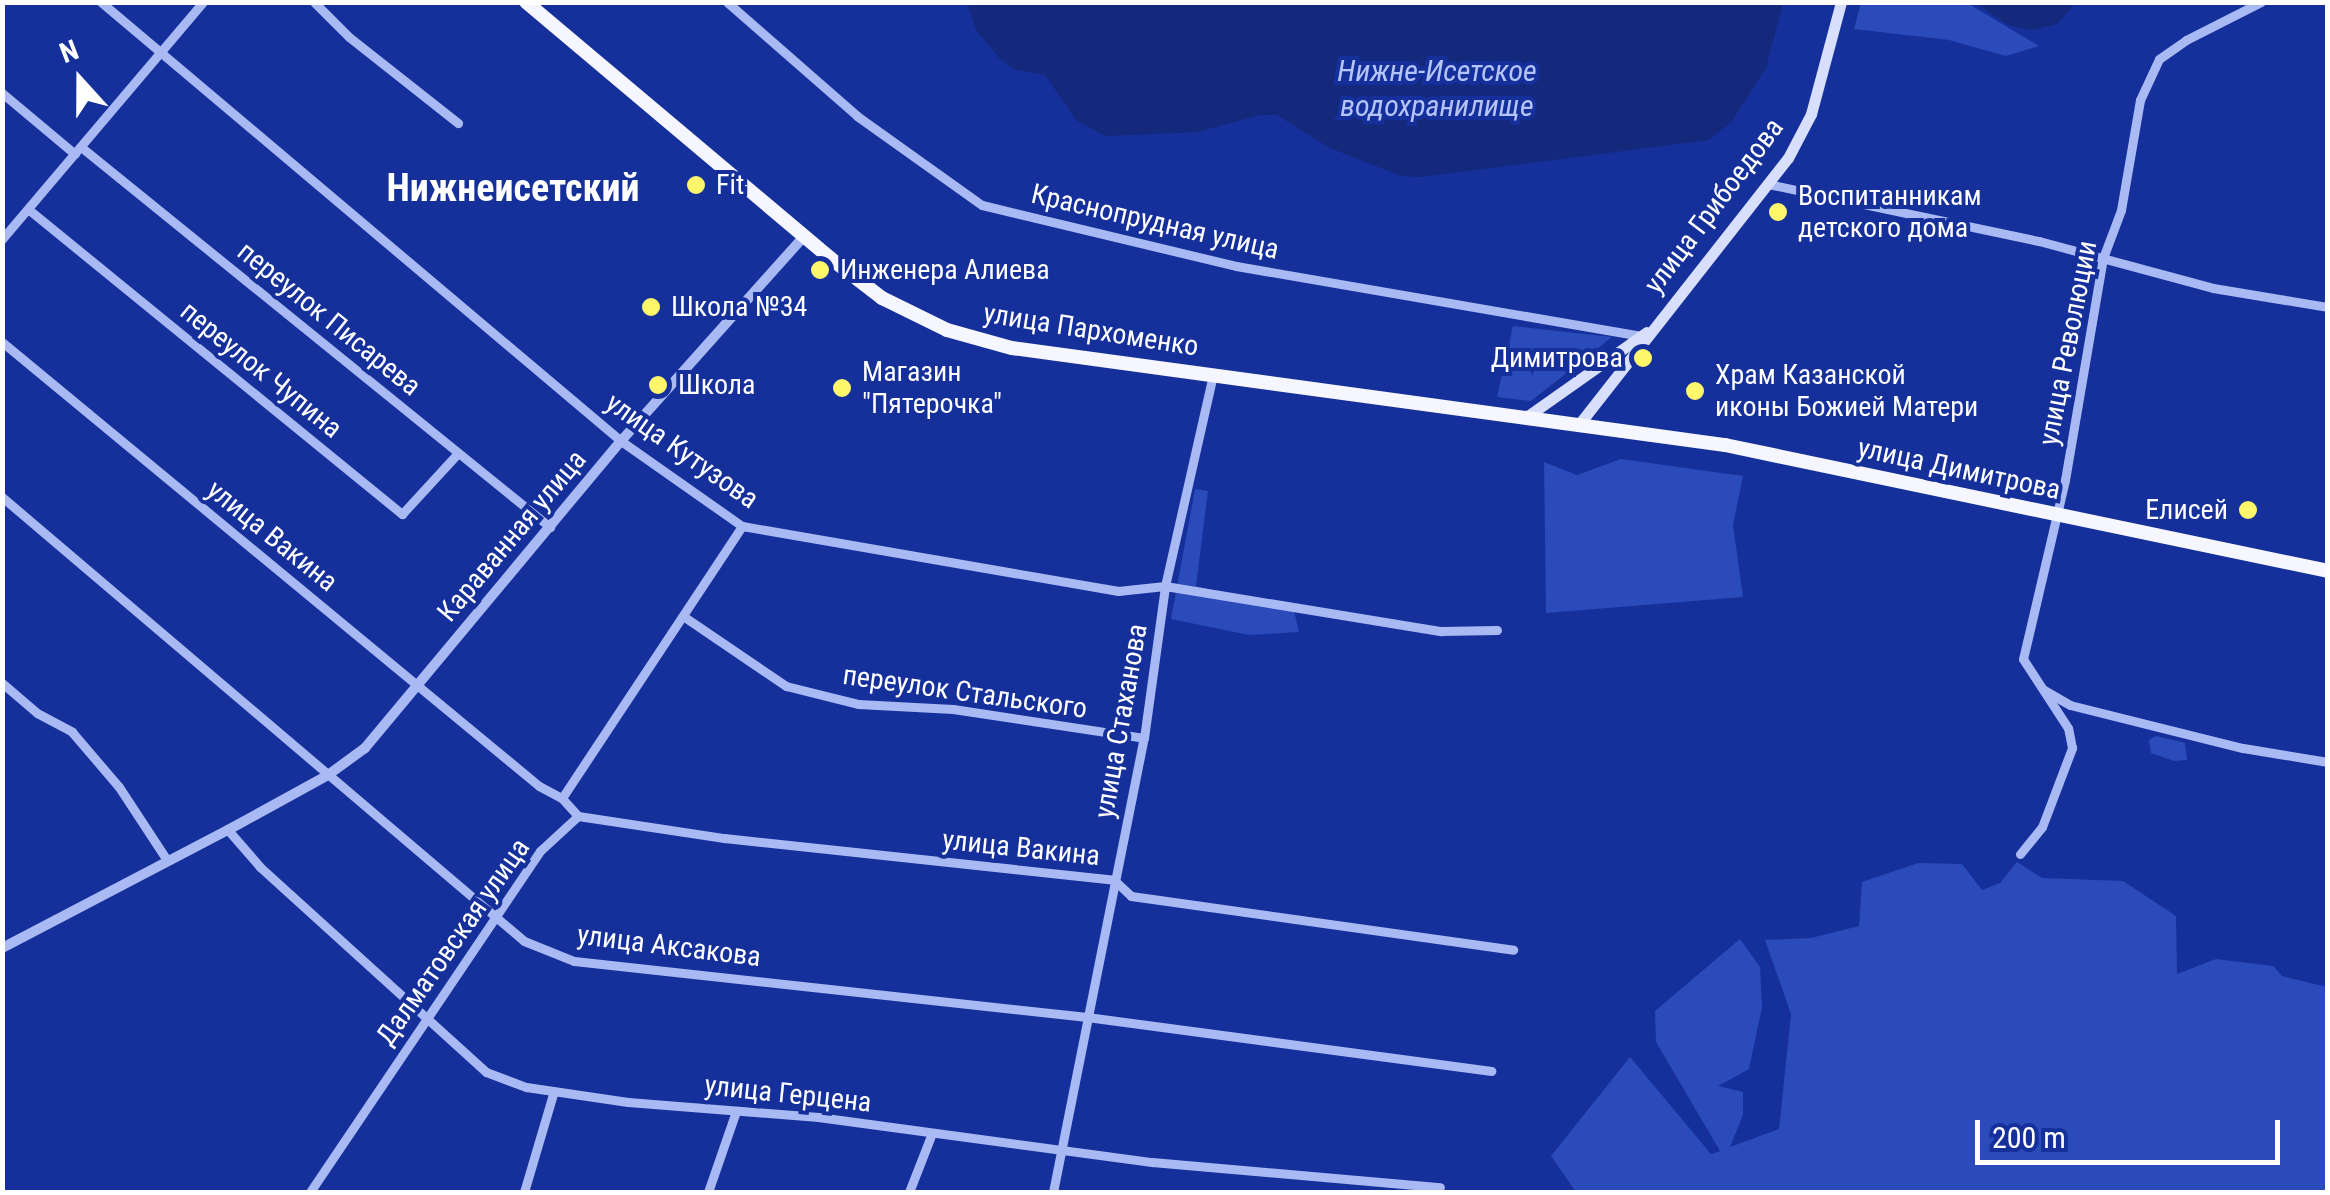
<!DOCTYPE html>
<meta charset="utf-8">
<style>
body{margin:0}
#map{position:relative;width:2330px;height:1195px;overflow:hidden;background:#15309a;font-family:"Roboto Condensed",sans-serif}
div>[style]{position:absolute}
.green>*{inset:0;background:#2b4bba}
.water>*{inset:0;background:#14297b}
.minor>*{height:9px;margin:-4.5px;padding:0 4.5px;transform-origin:4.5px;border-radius:4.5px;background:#a9b9f3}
.tertiary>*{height:10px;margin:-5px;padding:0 5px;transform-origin:5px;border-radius:5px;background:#a9b9f3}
.secondary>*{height:11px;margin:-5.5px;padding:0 5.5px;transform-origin:5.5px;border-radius:5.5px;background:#d8dffc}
.primary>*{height:14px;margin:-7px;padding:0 7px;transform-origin:7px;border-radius:7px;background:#f5f6ff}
.dots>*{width:28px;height:28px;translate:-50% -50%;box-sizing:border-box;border:5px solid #15309a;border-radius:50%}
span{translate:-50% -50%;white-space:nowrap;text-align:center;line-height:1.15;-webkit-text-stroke:8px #15309a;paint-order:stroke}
.poi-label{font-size:28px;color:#fff}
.left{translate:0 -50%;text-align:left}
.right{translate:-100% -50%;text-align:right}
.street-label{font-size:28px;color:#fff}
.water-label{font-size:30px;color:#b5c5f9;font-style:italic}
.district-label{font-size:38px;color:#fff;font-weight:700}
.frame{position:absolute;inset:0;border:5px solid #fff;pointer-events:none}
.north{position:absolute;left:30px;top:30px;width:100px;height:100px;-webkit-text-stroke:8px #15309a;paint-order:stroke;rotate:339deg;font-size:28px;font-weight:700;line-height:40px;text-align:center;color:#fff}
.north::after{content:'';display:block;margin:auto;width:35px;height:45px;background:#fff;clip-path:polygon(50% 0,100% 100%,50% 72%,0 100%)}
.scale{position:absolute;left:1975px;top:1120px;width:305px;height:45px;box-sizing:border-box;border:5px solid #fff;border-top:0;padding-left:12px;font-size:30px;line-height:35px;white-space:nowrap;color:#fff;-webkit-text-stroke:8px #15309a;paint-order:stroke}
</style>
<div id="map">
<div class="green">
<i style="clip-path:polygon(1861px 2px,1967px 3px,2039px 46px,2006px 56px,1949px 40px,1854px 29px)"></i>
<i style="clip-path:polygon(1513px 326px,1612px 337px,1531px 401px,1497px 397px)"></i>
<i style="clip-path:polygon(1621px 459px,1743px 476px,1733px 525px,1743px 597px,1546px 613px,1544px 462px,1577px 475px)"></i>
<i style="clip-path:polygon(1195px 489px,1208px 491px,1196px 586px,1294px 611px,1299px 632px,1249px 635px,1171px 619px)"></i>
<i style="clip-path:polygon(2156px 736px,2185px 743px,2187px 760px,2174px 761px,2151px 753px,2149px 740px)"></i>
<i style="clip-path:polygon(2017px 862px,2042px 878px,2123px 881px,2176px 916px,2177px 974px,2216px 959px,2273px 966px,2282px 976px,2327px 987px,2327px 1192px,1576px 1192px,1551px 1156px,1630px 1057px,1711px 1154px,1720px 1151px,1656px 1042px,1655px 1011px,1740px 939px,1760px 967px,1762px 1007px,1749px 1069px,1718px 1086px,1743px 1092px,1743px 1115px,1730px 1147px,1779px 1129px,1791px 1014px,1765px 940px,1811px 938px,1859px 926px,1862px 882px,1918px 863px,1962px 864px,1982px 890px,2000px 883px)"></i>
</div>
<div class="water">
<i style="clip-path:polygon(967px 3px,967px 2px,1783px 3px,1766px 68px,1732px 121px,1709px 140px,1420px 177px,1401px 176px,1330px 148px,1277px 115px,1260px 115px,1198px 132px,1105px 136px,1076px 120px,1045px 75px,1014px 69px,1000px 59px,976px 30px)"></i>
<i style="clip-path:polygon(1976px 3px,2076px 3px,2057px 24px,2032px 30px,2008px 25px)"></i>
</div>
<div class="minor">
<i style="left:101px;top:2px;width:681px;rotate:40.17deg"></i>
<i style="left:621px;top:441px;width:148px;rotate:35.1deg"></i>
<i style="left:742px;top:526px;width:382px;rotate:9.8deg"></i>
<i style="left:1118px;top:591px;width:47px;rotate:-6.1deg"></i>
<i style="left:1165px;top:586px;width:280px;rotate:9.3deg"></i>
<i style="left:1441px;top:631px;width:56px;rotate:-1deg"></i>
<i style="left:314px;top:2px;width:49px;rotate:45deg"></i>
<i style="left:349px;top:37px;width:139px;rotate:38.3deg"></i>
<i style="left:727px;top:2px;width:173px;rotate:41.2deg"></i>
<i style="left:857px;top:116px;width:153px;rotate:35.5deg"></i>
<i style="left:982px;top:205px;width:261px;rotate:13.5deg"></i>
<i style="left:1236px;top:266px;width:410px;rotate:9.8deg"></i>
<i style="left:2px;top:93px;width:95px;rotate:39.9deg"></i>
<i style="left:81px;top:147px;width:604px;rotate:39.02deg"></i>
<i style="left:1768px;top:184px;width:277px;rotate:11.9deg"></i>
<i style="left:2039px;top:241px;width:180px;rotate:15.1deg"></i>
<i style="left:2213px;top:288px;width:117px;rotate:9.4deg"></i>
<i style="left:28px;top:209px;width:483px;rotate:39.2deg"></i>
<i style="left:402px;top:514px;width:83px;rotate:-47.4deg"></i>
<i style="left:2px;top:239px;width:311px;rotate:-49.7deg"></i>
<i style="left:2px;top:342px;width:697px;rotate:39.58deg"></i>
<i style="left:539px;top:786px;width:26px;rotate:28deg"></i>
<i style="left:2px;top:497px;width:685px;rotate:40.38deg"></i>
<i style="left:524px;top:941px;width:54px;rotate:21.8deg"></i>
<i style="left:574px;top:961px;width:516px;rotate:6.23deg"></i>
<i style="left:1087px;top:1017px;width:408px;rotate:7.6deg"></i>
<i style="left:683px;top:616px;width:125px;rotate:34.2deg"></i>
<i style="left:786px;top:686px;width:74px;rotate:14deg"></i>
<i style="left:858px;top:704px;width:95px;rotate:3deg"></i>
<i style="left:953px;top:709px;width:193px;rotate:8.6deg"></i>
<i style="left:2px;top:683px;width:46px;rotate:40.6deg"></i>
<i style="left:37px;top:713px;width:40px;rotate:28deg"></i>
<i style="left:72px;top:732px;width:72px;rotate:49.5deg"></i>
<i style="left:119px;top:787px;width:87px;rotate:56.7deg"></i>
<i style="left:2044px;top:690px;width:30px;rotate:30deg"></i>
<i style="left:2070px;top:705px;width:178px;rotate:14deg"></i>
<i style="left:2243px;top:748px;width:86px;rotate:9.4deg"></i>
<i style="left:578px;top:816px;width:148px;rotate:8.6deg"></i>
<i style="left:724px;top:838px;width:392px;rotate:6.1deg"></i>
<i style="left:1114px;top:880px;width:23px;rotate:43deg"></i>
<i style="left:1131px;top:896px;width:386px;rotate:8deg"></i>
<i style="left:228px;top:830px;width:49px;rotate:49.1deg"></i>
<i style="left:260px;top:867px;width:305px;rotate:42.2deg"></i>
<i style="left:486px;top:1072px;width:43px;rotate:20.6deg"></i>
<i style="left:526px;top:1087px;width:103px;rotate:8.4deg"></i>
<i style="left:628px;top:1102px;width:191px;rotate:4.5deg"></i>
<i style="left:818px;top:1117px;width:337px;rotate:7.7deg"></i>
<i style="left:1152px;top:1162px;width:289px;rotate:5deg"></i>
<i style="left:2020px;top:854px;width:35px;rotate:-51deg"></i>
<i style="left:2042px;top:827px;width:85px;rotate:-69.2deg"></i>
<i style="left:2072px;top:748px;width:20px;rotate:-101deg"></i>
<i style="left:2068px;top:728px;width:82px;rotate:-123.1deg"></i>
<i style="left:2023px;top:659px;width:184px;rotate:-76.8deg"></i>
<i style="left:2065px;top:480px;width:225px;rotate:-80.3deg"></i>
<i style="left:2103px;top:258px;width:51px;rotate:-69.4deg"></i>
<i style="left:2121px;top:210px;width:112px;rotate:-80.2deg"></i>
<i style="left:2140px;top:100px;width:45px;rotate:-65.1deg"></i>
<i style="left:2159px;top:59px;width:33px;rotate:-35deg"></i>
<i style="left:2186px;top:40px;width:84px;rotate:-26.9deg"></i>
<i style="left:310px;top:1192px;width:411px;rotate:-56deg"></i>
<i style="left:540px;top:851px;width:52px;rotate:-42.6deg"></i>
<i style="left:578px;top:816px;width:24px;rotate:-132deg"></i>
<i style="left:562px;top:798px;width:326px;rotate:-56.5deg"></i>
<i style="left:524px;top:1192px;width:105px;rotate:-73.5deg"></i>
<i style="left:708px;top:1192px;width:86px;rotate:-70.9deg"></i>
<i style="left:909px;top:1192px;width:63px;rotate:-68.7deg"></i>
<i style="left:1053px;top:1192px;width:463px;rotate:-78.7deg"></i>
<i style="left:1144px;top:738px;width:153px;rotate:-82.1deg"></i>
<i style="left:1165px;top:586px;width:216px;rotate:-77.2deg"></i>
</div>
<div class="tertiary">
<i style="left:2px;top:948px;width:255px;rotate:-27.6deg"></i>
<i style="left:228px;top:830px;width:114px;rotate:-28.8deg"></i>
<i style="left:328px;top:775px;width:46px;rotate:-36.1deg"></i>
<i style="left:365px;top:748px;width:400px;rotate:-50.2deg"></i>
<i style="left:621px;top:441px;width:275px;rotate:-48.2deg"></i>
</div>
<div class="secondary">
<i style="left:1525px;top:418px;width:149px;rotate:-35.2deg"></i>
<i style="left:1580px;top:423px;width:337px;rotate:-51.9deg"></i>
<i style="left:1788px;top:158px;width:50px;rotate:-62.4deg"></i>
<i style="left:1811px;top:114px;width:116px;rotate:-75deg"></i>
</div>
<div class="primary">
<i style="left:526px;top:2px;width:397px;rotate:40.1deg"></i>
<i style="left:830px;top:258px;width:66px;rotate:37.6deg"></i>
<i style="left:882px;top:298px;width:72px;rotate:26.2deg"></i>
<i style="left:947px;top:330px;width:67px;rotate:15.5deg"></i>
<i style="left:1012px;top:348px;width:720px;rotate:7.75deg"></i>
<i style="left:1725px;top:445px;width:616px;rotate:11.8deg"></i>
</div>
<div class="dots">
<i style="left:696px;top:185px;background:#fff76b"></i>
<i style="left:1778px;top:212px;background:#fff76b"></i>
<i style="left:820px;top:270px;background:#fff76b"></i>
<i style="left:651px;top:307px;background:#fff76b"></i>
<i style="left:1643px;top:358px;background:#fff76b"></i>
<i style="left:658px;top:385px;background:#fff76b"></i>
<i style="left:842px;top:388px;background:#fff76b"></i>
<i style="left:1695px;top:391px;background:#fff76b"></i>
<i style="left:2248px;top:510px;background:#fff76b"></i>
</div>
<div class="poi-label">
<span class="left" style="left:716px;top:185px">Fit</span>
<span class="left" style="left:1798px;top:212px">Воспитанникам<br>детского дома</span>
<span class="left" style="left:840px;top:270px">Инженера Алиева</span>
<span class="left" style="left:671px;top:307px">Школа №34</span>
<span class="right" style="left:1623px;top:358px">Димитрова</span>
<span class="left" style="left:862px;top:388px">Магазин<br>"Пятерочка"</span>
<span class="left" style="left:1715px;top:391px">Храм Казанской<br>иконы Божией Матери</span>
<span class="left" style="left:678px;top:385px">Школа</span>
<span class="right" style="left:2228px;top:510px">Елисей</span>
</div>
<div class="street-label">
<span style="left:1714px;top:206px;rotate:-53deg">улица Грибоедова</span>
<span style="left:1155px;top:222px;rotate:13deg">Краснопрудная улица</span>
<span style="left:329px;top:319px;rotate:39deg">переулок Писарева</span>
<span style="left:1091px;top:330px;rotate:9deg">улица Пархоменко</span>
<span style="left:2068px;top:343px;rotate:-79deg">улица Революции</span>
<span style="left:261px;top:370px;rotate:39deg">переулок Чупина</span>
<span style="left:682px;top:451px;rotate:35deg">улица Кутузова</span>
<span style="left:1959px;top:469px;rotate:12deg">улица Димитрова</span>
<span style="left:272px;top:536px;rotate:39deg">улица Вакина</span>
<span style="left:512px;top:536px;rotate:-50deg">Караванная улица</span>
<span style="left:965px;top:692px;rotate:8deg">переулок Стальского</span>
<span style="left:1121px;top:721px;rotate:-80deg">улица Стаханова</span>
<span style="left:1021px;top:848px;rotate:6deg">улица Вакина</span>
<span style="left:453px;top:942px;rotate:-55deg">Далматовская улица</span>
<span style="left:669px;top:946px;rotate:7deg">улица Аксакова</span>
<span style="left:788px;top:1094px;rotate:6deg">улица Герцена</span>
</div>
<div class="water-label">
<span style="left:1437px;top:88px">Нижне-Исетское<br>водохранилище</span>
</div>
<div class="district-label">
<span style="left:513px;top:189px">Нижнеисетский</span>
</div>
<div class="frame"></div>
<div class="north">N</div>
<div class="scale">200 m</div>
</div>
